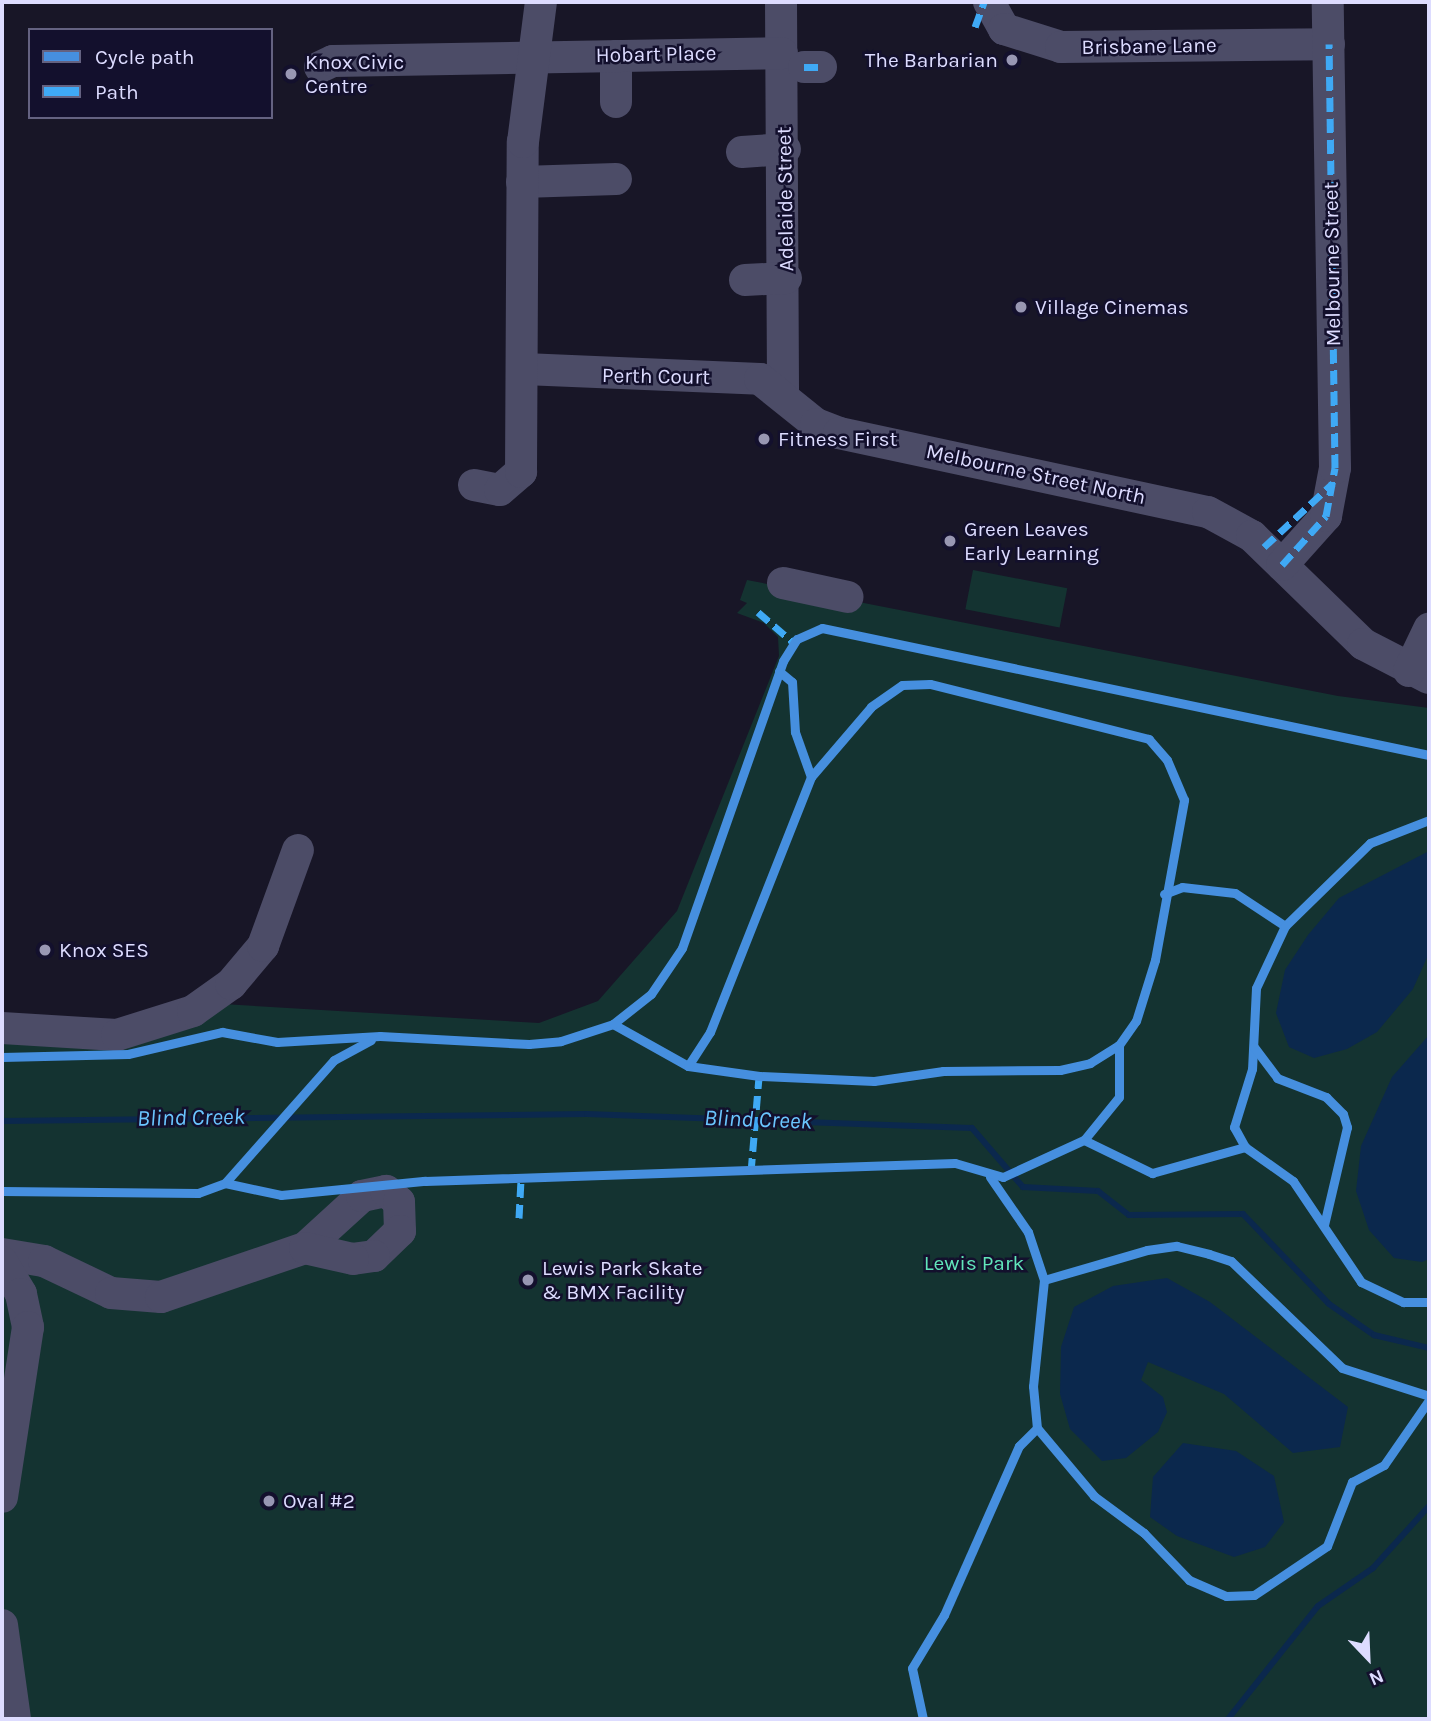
<!DOCTYPE html>
<style>
body{margin:0}
#map{position:relative;width:1431px;height:1721px;overflow:hidden;background:#181627;font-family:Karla,sans-serif}
div>[style]{position:absolute}
.green>*{inset:0;background:#143331;transform-origin:0 0}
.water>*{inset:0;background:#0b284d}
.stream>*{height:6px;margin:-3px;padding:0 3px;transform-origin:3px;border-radius:3px;background:#0b284d}
.minor>*{height:32px;margin:-16px;padding:0 16px;transform-origin:16px;border-radius:16px;background:#4c4c67}
.quiet>*{height:7px;margin-top:-3.5px;transform-origin:0;background:repeating-linear-gradient(90deg,#3fa9f5 0 14px,transparent 0 21px)}
.cycleway>*{height:9px;margin:-4.5px;padding:0 4.5px;transform-origin:4.5px;border-radius:4.5px;background:#468fdf}
.dots>*{width:19px;height:19px;translate:-50% -50%;box-sizing:border-box;border:4px solid #13102d;border-radius:50%}
span{translate:-50% -50%;white-space:nowrap;text-align:center;line-height:1.15;-webkit-text-stroke:5px #13102d;paint-order:stroke}
.street-label{font-size:21px;color:#dddcff}
.poi-label{font-size:21px;color:#dddcff}
.right{translate:-100% -50%;text-align:right}
.left{translate:0 -50%;text-align:left}
.park-label{font-size:21px;color:#61e6ba}
.water-label{font-size:23px;color:#6ac6ff;font-style:italic}
.frame{position:absolute;inset:0;border:4px solid #dddcff;pointer-events:none}
.legend{position:absolute;left:28px;top:28px;width:245px;height:91px;box-sizing:border-box;background:#13102d;border:2px solid #646281;margin:0;padding:9px 12px;list-style:none;font-size:21px;color:#dddcff}
.legend li{display:flex;align-items:center;gap:14px;height:35px}
.legend b{width:35px;border:2px solid #646281}
.north{position:absolute;left:1333px;top:1623px;width:70px;height:70px;-webkit-text-stroke:5px #13102d;paint-order:stroke;rotate:157deg;font-size:19px;font-weight:700;line-height:28px;text-align:center;color:#dddcff}
.north::after{content:'';display:block;margin:auto;width:24px;height:32px;background:#dddcff;clip-path:polygon(50% 0,100% 100%,50% 72%,0 100%)}
</style>
<div id="map">
<div class="green">
<i style="left:973px;top:570px;width:96px;height:40px;rotate:11deg"></i>
<i style="clip-path:polygon(747px 580px,1338px 696px,1429px 708px,1429px 1719px,2px 1719px,2px 1028px,62px 1033px,206px 1003px,539px 1023px,598px 1001px,677px 911px,779px 656px,778px 637px,764px 623px,737px 613px,747px 603px,740px 600px)"></i>
</div>
<div class="water">
<i style="clip-path:polygon(1429px 851px,1429px 953px,1413px 989px,1377px 1032px,1347px 1049px,1314px 1058px,1289px 1047px,1276px 1013px,1285px 970px,1308px 935px,1339px 898px)"></i>
<i style="clip-path:polygon(1429px 1035px,1429px 1259px,1422px 1262px,1394px 1258px,1369px 1230px,1356px 1191px,1361px 1146px,1392px 1077px)"></i>
<i style="clip-path:polygon(1167px 1278px,1210px 1302px,1348px 1407px,1340px 1447px,1293px 1453px,1224px 1394px,1148px 1362px,1141px 1380px,1163px 1397px,1167px 1412px,1158px 1432px,1126px 1458px,1102px 1461px,1070px 1429px,1060px 1394px,1061px 1347px,1074px 1307px,1113px 1286px)"></i>
<i style="clip-path:polygon(1183px 1443px,1236px 1451px,1274px 1476px,1284px 1522px,1265px 1547px,1234px 1557px,1177px 1536px,1150px 1517px,1153px 1477px)"></i>
</div>
<div class="stream">
<i style="left:2px;top:1121px;width:585px;rotate:-0.69deg"></i>
<i style="left:587px;top:1114px;width:385px;rotate:2.1deg"></i>
<i style="left:972px;top:1128px;width:78px;rotate:49.2deg"></i>
<i style="left:1023px;top:1187px;width:75px;rotate:3.1deg"></i>
<i style="left:1098px;top:1191px;width:39px;rotate:38deg"></i>
<i style="left:1129px;top:1215px;width:114px;rotate:-0.5deg"></i>
<i style="left:1243px;top:1214px;width:124px;rotate:46.3deg"></i>
<i style="left:1329px;top:1304px;width:55px;rotate:34.6deg"></i>
<i style="left:1374px;top:1335px;width:57px;rotate:13.3deg"></i>
<i style="left:1228px;top:1719px;width:144px;rotate:-51.5deg"></i>
<i style="left:1318px;top:1606px;width:67px;rotate:-34.6deg"></i>
<i style="left:1373px;top:1568px;width:84px;rotate:-47.9deg"></i>
</div>
<div class="minor">
<i style="left:781px;top:2px;width:394px;rotate:89.7deg"></i>
<i style="left:989px;top:2px;width:31px;rotate:61deg"></i>
<i style="left:1004px;top:29px;width:60px;rotate:17.5deg"></i>
<i style="left:1061px;top:47px;width:268px;rotate:-0.6deg"></i>
<i style="left:616px;top:56px;width:46px;rotate:90deg"></i>
<i style="left:320px;top:67px;width:14px;rotate:-25deg"></i>
<i style="left:333px;top:61px;width:449px;rotate:-1deg"></i>
<i style="left:804px;top:67px;width:17px"></i>
<i style="left:742px;top:152px;width:43px;rotate:-4deg"></i>
<i style="left:522px;top:182px;width:94px;rotate:-1.8deg"></i>
<i style="left:745px;top:280px;width:41px;rotate:-2.8deg"></i>
<i style="left:524px;top:369px;width:236px;rotate:2.4deg"></i>
<i style="left:760px;top:379px;width:72px;rotate:38.8deg"></i>
<i style="left:816px;top:424px;width:25px;rotate:21deg"></i>
<i style="left:839px;top:433px;width:377px;rotate:12.1deg"></i>
<i style="left:1208px;top:512px;width:50px;rotate:28.6deg"></i>
<i style="left:1252px;top:536px;width:155px;rotate:44.2deg"></i>
<i style="left:1363px;top:644px;width:74px;rotate:27.3deg"></i>
<i style="left:474px;top:485px;width:26px;rotate:11deg"></i>
<i style="left:500px;top:490px;width:28px;rotate:-41deg"></i>
<i style="left:521px;top:472px;width:330px;rotate:-89.7deg"></i>
<i style="left:523px;top:142px;width:141px;rotate:-82.7deg"></i>
<i style="left:1282px;top:565px;width:66px;rotate:-48.1deg"></i>
<i style="left:1326px;top:516px;width:49px;rotate:-79.4deg"></i>
<i style="left:1335px;top:468px;width:466px;rotate:-90.9deg"></i>
<i style="left:783px;top:583px;width:66px;rotate:12.2deg"></i>
<i style="left:1409px;top:671px;width:47px;rotate:-64.5deg"></i>
<i style="left:2px;top:1028px;width:115px;rotate:3.5deg"></i>
<i style="left:117px;top:1035px;width:80px;rotate:-17.5deg"></i>
<i style="left:193px;top:1011px;width:47px;rotate:-35.4deg"></i>
<i style="left:231px;top:984px;width:50px;rotate:-49.9deg"></i>
<i style="left:263px;top:946px;width:102px;rotate:-70deg"></i>
<i style="left:2px;top:1254px;width:43px;rotate:9.5deg"></i>
<i style="left:44px;top:1261px;width:74px;rotate:25.5deg"></i>
<i style="left:111px;top:1293px;width:50px;rotate:4.6deg"></i>
<i style="left:161px;top:1297px;width:152px;rotate:-18.8deg"></i>
<i style="left:305px;top:1248px;width:77px;rotate:-42.4deg"></i>
<i style="left:362px;top:1196px;width:25px;rotate:-12deg"></i>
<i style="left:386px;top:1191px;width:17px;rotate:40deg"></i>
<i style="left:399px;top:1202px;width:29px;rotate:88deg"></i>
<i style="left:400px;top:1231px;width:36px;rotate:136deg"></i>
<i style="left:374px;top:1256px;width:21px;rotate:172deg"></i>
<i style="left:353px;top:1259px;width:49px;rotate:-167.1deg"></i>
<i style="left:2px;top:1262px;width:37px;rotate:59deg"></i>
<i style="left:21px;top:1294px;width:34px;rotate:78deg"></i>
<i style="left:28px;top:1327px;width:172px;rotate:98.7deg"></i>
<i style="left:2px;top:1625px;width:95px;rotate:82.1deg"></i>
</div>
<div class="quiet">
<i style="left:975px;top:27px;width:27px;rotate:-70deg"></i>
<i style="left:804px;top:67px;width:17px"></i>
<i style="left:1264px;top:547px;width:94px;rotate:-42.8deg"></i>
<i style="left:1282px;top:565px;width:66px;rotate:-48.1deg"></i>
<i style="left:1326px;top:516px;width:49px;rotate:-79.4deg"></i>
<i style="left:1335px;top:468px;width:424px;rotate:-90.8deg"></i>
<i style="left:758px;top:612px;width:48px;rotate:40.7deg"></i>
<i style="left:751px;top:1172px;width:96px;rotate:-85.2deg"></i>
<i style="left:519px;top:1218px;width:37px;rotate:-87deg"></i>
</div>
<div class="cycleway">
<i style="left:1164px;top:894px;width:19px;rotate:-21deg"></i>
<i style="left:1182px;top:887px;width:53px;rotate:6.5deg"></i>
<i style="left:1235px;top:893px;width:60px;rotate:33.4deg"></i>
<i style="left:1285px;top:926px;width:68px;rotate:115.1deg"></i>
<i style="left:1256px;top:988px;width:81px;rotate:92.8deg"></i>
<i style="left:1252px;top:1069px;width:61px;rotate:107.2deg"></i>
<i style="left:1234px;top:1127px;width:23px;rotate:61deg"></i>
<i style="left:1285px;top:926px;width:119px;rotate:-44.3deg"></i>
<i style="left:1370px;top:843px;width:63px;rotate:-21.3deg"></i>
<i style="left:613px;top:1024px;width:86px;rotate:29.2deg"></i>
<i style="left:688px;top:1066px;width:72px;rotate:8deg"></i>
<i style="left:759px;top:1076px;width:115px;rotate:2.5deg"></i>
<i style="left:874px;top:1081px;width:70px;rotate:-8.2deg"></i>
<i style="left:943px;top:1071px;width:117px;rotate:-0.5deg"></i>
<i style="left:1060px;top:1070px;width:31px;rotate:-13deg"></i>
<i style="left:1090px;top:1063px;width:34px;rotate:-32deg"></i>
<i style="left:1119px;top:1045px;width:29px;rotate:-55deg"></i>
<i style="left:1136px;top:1021px;width:64px;rotate:-72.7deg"></i>
<i style="left:1155px;top:960px;width:163px;rotate:-79.7deg"></i>
<i style="left:1184px;top:800px;width:43px;rotate:-113deg"></i>
<i style="left:1167px;top:760px;width:28px;rotate:-131deg"></i>
<i style="left:1149px;top:739px;width:226px;rotate:-165.9deg"></i>
<i style="left:930px;top:684px;width:28px;rotate:178deg"></i>
<i style="left:902px;top:685px;width:38px;rotate:145deg"></i>
<i style="left:871px;top:707px;width:92px;rotate:130.6deg"></i>
<i style="left:1254px;top:1047px;width:39px;rotate:53deg"></i>
<i style="left:1277px;top:1078px;width:53px;rotate:21.2deg"></i>
<i style="left:1326px;top:1097px;width:24px;rotate:45deg"></i>
<i style="left:1343px;top:1114px;width:14px;rotate:73deg"></i>
<i style="left:1347px;top:1127px;width:101px;rotate:103.2deg"></i>
<i style="left:2px;top:1057px;width:126px;rotate:-1.4deg"></i>
<i style="left:128px;top:1054px;width:97px;rotate:-13.2deg"></i>
<i style="left:222px;top:1032px;width:56px;rotate:10.3deg"></i>
<i style="left:277px;top:1042px;width:103px;rotate:-3.3deg"></i>
<i style="left:380px;top:1036px;width:149px;rotate:3.1deg"></i>
<i style="left:529px;top:1044px;width:32px;rotate:-5deg"></i>
<i style="left:561px;top:1041px;width:55px;rotate:-18.1deg"></i>
<i style="left:613px;top:1024px;width:48px;rotate:-38.3deg"></i>
<i style="left:651px;top:994px;width:55px;rotate:-56deg"></i>
<i style="left:682px;top:948px;width:304px;rotate:-70.6deg"></i>
<i style="left:783px;top:661px;width:26px;rotate:-58deg"></i>
<i style="left:797px;top:639px;width:27px;rotate:-24deg"></i>
<i style="left:822px;top:628px;width:620px;rotate:11.82deg"></i>
<i style="left:688px;top:1066px;width:40px;rotate:-57.1deg"></i>
<i style="left:710px;top:1032px;width:274px;rotate:-68.4deg"></i>
<i style="left:811px;top:777px;width:48px;rotate:-109.6deg"></i>
<i style="left:795px;top:732px;width:50px;rotate:-93.4deg"></i>
<i style="left:792px;top:682px;width:17px;rotate:-140deg"></i>
<i style="left:1084px;top:1140px;width:55px;rotate:-50.9deg"></i>
<i style="left:1119px;top:1097px;width:52px;rotate:-90deg"></i>
<i style="left:990px;top:1177px;width:67px;rotate:55.4deg"></i>
<i style="left:1028px;top:1232px;width:51px;rotate:71.6deg"></i>
<i style="left:1044px;top:1280px;width:107px;rotate:95.9deg"></i>
<i style="left:1033px;top:1386px;width:42px;rotate:84.6deg"></i>
<i style="left:1037px;top:1428px;width:89px;rotate:50deg"></i>
<i style="left:1094px;top:1496px;width:62px;rotate:36.5deg"></i>
<i style="left:1144px;top:1533px;width:65px;rotate:46.2deg"></i>
<i style="left:1189px;top:1580px;width:40px;rotate:23.4deg"></i>
<i style="left:1226px;top:1596px;width:28px;rotate:-2deg"></i>
<i style="left:1254px;top:1595px;width:88px;rotate:-33.9deg"></i>
<i style="left:1327px;top:1546px;width:69px;rotate:-68.7deg"></i>
<i style="left:1352px;top:1482px;width:36px;rotate:-28deg"></i>
<i style="left:1384px;top:1465px;width:79px;rotate:-55.3deg"></i>
<i style="left:225px;top:1183px;width:164px;rotate:-48.5deg"></i>
<i style="left:334px;top:1060px;width:42px;rotate:-28.4deg"></i>
<i style="left:2px;top:1191px;width:196px;rotate:0.6deg"></i>
<i style="left:198px;top:1193px;width:29px;rotate:-20deg"></i>
<i style="left:225px;top:1183px;width:57px;rotate:12.1deg"></i>
<i style="left:281px;top:1195px;width:145px;rotate:-5.6deg"></i>
<i style="left:425px;top:1181px;width:530px;rotate:-1.95deg"></i>
<i style="left:955px;top:1163px;width:50px;rotate:16.3deg"></i>
<i style="left:1003px;top:1177px;width:89px;rotate:-24.6deg"></i>
<i style="left:1084px;top:1140px;width:76px;rotate:25.9deg"></i>
<i style="left:1152px;top:1173px;width:97px;rotate:-15.6deg"></i>
<i style="left:1245px;top:1147px;width:59px;rotate:35.3deg"></i>
<i style="left:1293px;top:1181px;width:122px;rotate:56deg"></i>
<i style="left:1361px;top:1282px;width:47px;rotate:25.5deg"></i>
<i style="left:1403px;top:1302px;width:26px"></i>
<i style="left:1044px;top:1280px;width:107px;rotate:-16.2deg"></i>
<i style="left:1147px;top:1250px;width:30px;rotate:-8deg"></i>
<i style="left:1177px;top:1246px;width:33px;rotate:14deg"></i>
<i style="left:1209px;top:1254px;width:23px;rotate:18deg"></i>
<i style="left:1231px;top:1261px;width:154px;rotate:43.9deg"></i>
<i style="left:1342px;top:1368px;width:91px;rotate:17.8deg"></i>
<i style="left:923px;top:1719px;width:52px;rotate:-102.2deg"></i>
<i style="left:912px;top:1668px;width:62px;rotate:-58.9deg"></i>
<i style="left:944px;top:1615px;width:185px;rotate:-66.1deg"></i>
<i style="left:1019px;top:1446px;width:25px;rotate:-45deg"></i>
</div>
<div class="dots">
<i style="left:1012px;top:60px;background:#9897b3"></i>
<i style="left:291px;top:74px;background:#9897b3"></i>
<i style="left:1021px;top:307px;background:#9897b3"></i>
<i style="left:764px;top:439px;background:#9897b3"></i>
<i style="left:950px;top:541px;background:#9897b3"></i>
<i style="left:45px;top:950px;background:#9897b3"></i>
<i style="left:528px;top:1280px;background:#9897b3"></i>
<i style="left:269px;top:1501px;background:#9897b3"></i>
</div>
<div class="street-label">
<span style="left:1149px;top:46px;rotate:-1deg">Brisbane Lane</span>
<span style="left:656px;top:54px;rotate:-1deg">Hobart Place</span>
<span style="left:785px;top:199px;rotate:-91deg">Adelaide Street</span>
<span style="left:1332px;top:264px;rotate:-91deg">Melbourne Street</span>
<span style="left:656px;top:376px;rotate:1deg">Perth Court</span>
<span style="left:1036px;top:474px;rotate:12deg">Melbourne Street North</span>
</div>
<div class="poi-label">
<span class="right" style="left:998px;top:60px">The Barbarian</span>
<span class="left" style="left:305px;top:74px">Knox Civic<br>Centre</span>
<span class="left" style="left:1035px;top:307px">Village Cinemas</span>
<span class="left" style="left:778px;top:439px">Fitness First</span>
<span class="left" style="left:964px;top:541px">Green Leaves<br>Early Learning</span>
<span class="left" style="left:59px;top:950px">Knox SES</span>
<span class="left" style="left:542px;top:1280px">Lewis Park Skate<br>&amp; BMX Facility</span>
<span class="left" style="left:283px;top:1501px">Oval #2</span>
</div>
<div class="park-label">
<span style="left:974px;top:1263px">Lewis Park</span>
</div>
<div class="water-label">
<span style="left:191px;top:1118px;rotate:-1deg">Blind Creek</span>
<span style="left:758px;top:1120px;rotate:2deg">Blind Creek</span>
</div>
<div class="frame"></div>
<ul class="legend">
<li><b style="height:9px;background:#468fdf"></b>Cycle path</li>
<li><b style="height:9px;background:#3fa9f5"></b>Path</li>
</ul>
<div class="north">N</div>
</div>
